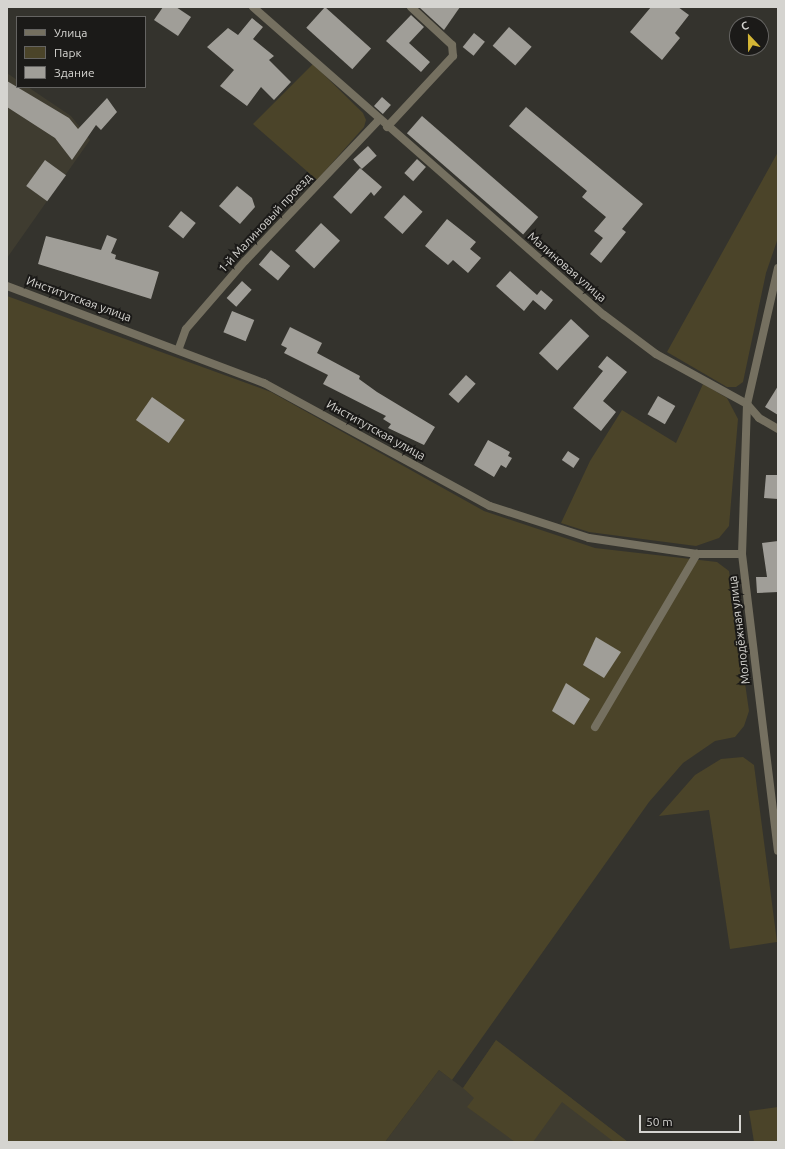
<!DOCTYPE html>
<meta charset="utf-8">
<style>
body{margin:0}
#map{position:relative;width:785px;height:1149px;overflow:hidden;background:#34332d;font-family:Ubuntu,sans-serif}
div>[style]{position:absolute}
.built>*{inset:0;background:#3f3c30}
.green>*{inset:0;background:#4b4429}
.building>*{inset:0;background:#a09e98;transform-origin:0 0}
.minor>*{height:8px;margin:-4px;padding:0 4px;transform-origin:4px;border-radius:4px;background:#757060}
.tertiary>*{height:8px;margin:-4px;padding:0 4px;transform-origin:4px;border-radius:4px;background:#757060}
span{translate:-50% -50%;white-space:nowrap;text-align:center;line-height:1.15;-webkit-text-stroke:4px #1b1a18;paint-order:stroke}
.street-label{font-size:12px;color:#d5d4d0}
.frame{position:absolute;inset:0;border:8px solid #d5d4d0;pointer-events:none}
.legend{position:absolute;left:16px;top:16px;width:130px;height:72px;box-sizing:border-box;background:#1b1a18;border:1px solid #656462;margin:0;padding:5px 7px;list-style:none;font-size:12px;color:#d5d4d0}
.legend li{display:flex;align-items:center;gap:8px;height:20px}
.legend b{width:20px;border:1px solid #656462}
.north{position:absolute;left:729px;top:16px;width:40px;height:40px;box-sizing:border-box;background:#1b1a18;border:1px solid #656462;border-radius:50%;rotate:338deg;font-size:11px;font-weight:700;line-height:16px;text-align:center;color:#d5d4d0}
.north::after{content:'';display:block;margin:auto;width:14px;height:18px;background:#d4b635;clip-path:polygon(50% 0,100% 100%,50% 72%,0 100%)}
.scale{position:absolute;left:639px;top:1115px;width:102px;height:18px;box-sizing:border-box;border:2px solid #d5d4d0;border-top:0;padding-left:5px;font-size:12px;line-height:14px;white-space:nowrap;color:#d5d4d0;-webkit-text-stroke:3px #1b1a18;paint-order:stroke}
</style>
<div id="map">
<div class="built">
<i style="clip-path:polygon(7px 73px,17px 80px,17px 87px,28px 87px,71px 116px,90px 140px,7px 258px)"></i>
<i style="clip-path:polygon(496px 1040px,628px 1142px,385px 1142px,439px 1070px,463px 1088px)"></i>
</div>
<div class="green">
<i style="clip-path:polygon(313px 64px,363px 113px,366px 120px,364px 127px,317px 180px,253px 124px)"></i>
<i style="clip-path:polygon(778px 152px,778px 238px,766px 273px,743px 382px,736px 387px,727px 387px,667px 352px)"></i>
<i style="clip-path:polygon(7px 296px,271px 392px,484px 511px,595px 548px,717px 562px,729px 571px,749px 711px,744px 726px,735px 737px,715px 741px,683px 763px,649px 802px,452px 1080px,439px 1070px,385px 1142px,7px 1142px)"></i>
<i style="clip-path:polygon(703px 384px,727px 398px,738px 419px,729px 526px,719px 538px,696px 546px,589px 532px,561px 523px,590px 461px,622px 410px,676px 443px)"></i>
<i style="clip-path:polygon(743px 757px,754px 765px,777px 942px,730px 949px,709px 810px,659px 816px,695px 775px,721px 759px)"></i>
<i style="clip-path:polygon(496px 1040px,628px 1142px,614px 1142px,562px 1102px,533px 1142px,515px 1142px,467px 1107px,474px 1098px,463px 1088px)"></i>
<i style="clip-path:polygon(778px 1107px,778px 1142px,754px 1142px,749px 1111px)"></i>
</div>
<div class="building">
<i style="clip-path:polygon(163px 7px,176px 7px,191px 17px,178px 36px,154px 20px)"></i>
<i style="left:325px;top:7px;width:62px;height:28px;rotate:42deg"></i>
<i style="clip-path:polygon(419px 7px,460px 7px,444px 30px)"></i>
<i style="clip-path:polygon(651px 7px,678px 7px,689px 15px,675px 33px,680px 38px,662px 60px,630px 32px)"></i>
<i style="clip-path:polygon(411px 15px,424px 27px,409px 43px,430px 62px,421px 72px,386px 41px)"></i>
<i style="clip-path:polygon(252px 18px,263px 27px,253px 39px,274px 56px,269px 60px,291px 82px,274px 100px,261px 87px,247px 106px,220px 86px,234px 70px,207px 47px,228px 28px,238px 35px)"></i>
<i style="left:509px;top:27px;width:30px;height:25px;rotate:41deg"></i>
<i style="left:474px;top:33px;width:14px;height:18px;rotate:39deg"></i>
<i style="clip-path:polygon(7px 81px,69px 118px,78px 129px,107px 98px,117px 112px,101px 130px,96px 125px,72px 160px,55px 138px,7px 107px)"></i>
<i style="left:382px;top:97px;width:12px;height:12px;rotate:42deg"></i>
<i style="clip-path:polygon(526px 107px,643px 204px,622px 229px,626px 232px,601px 263px,590px 254px,603px 238px,594px 231px,606px 217px,582px 197px,587px 191px,509px 126px)"></i>
<i style="left:422px;top:116px;width:154px;height:23px;rotate:41deg"></i>
<i style="left:368px;top:146px;width:13px;height:20px;rotate:48deg"></i>
<i style="left:417px;top:159px;width:12px;height:19px;rotate:42deg"></i>
<i style="left:45px;top:160px;width:26px;height:32px;rotate:36deg"></i>
<i style="clip-path:polygon(360px 168px,382px 187px,374px 196px,371px 192px,351px 214px,333px 197px)"></i>
<i style="clip-path:polygon(237px 186px,252px 198px,255px 207px,240px 224px,219px 206px)"></i>
<i style="left:404px;top:195px;width:25px;height:30px;rotate:42deg"></i>
<i style="left:181px;top:211px;width:19px;height:20px;rotate:39deg"></i>
<i style="clip-path:polygon(447px 219px,476px 242px,470px 249px,481px 258px,468px 273px,453px 260px,448px 265px,425px 246px)"></i>
<i style="left:321px;top:223px;width:26px;height:38px;rotate:43deg"></i>
<i style="clip-path:polygon(107px 235px,117px 239px,111px 253px,116px 255px,115px 259px,159px 272px,151px 299px,38px 264px,46px 236px,101px 250px)"></i>
<i style="left:271px;top:250px;width:25px;height:19px;rotate:40deg"></i>
<i style="clip-path:polygon(510px 271px,537px 295px,541px 290px,553px 300px,545px 310px,533px 300px,524px 311px,496px 286px)"></i>
<i style="left:242px;top:281px;width:13px;height:23px;rotate:42deg"></i>
<i style="left:232px;top:311px;width:24px;height:23px;rotate:22deg"></i>
<i style="left:571px;top:319px;width:25px;height:47px;rotate:43deg"></i>
<i style="clip-path:polygon(290px 327px,322px 343px,317px 353px,360px 376px,359px 379px,377px 392px,435px 427px,424px 445px,388px 428px,391px 424px,383px 419px,386px 416px,323px 384px,328px 375px,284px 353px,287px 348px,281px 345px)"></i>
<i style="clip-path:polygon(607px 356px,627px 372px,603px 401px,616px 412px,601px 431px,573px 408px,603px 371px,598px 367px)"></i>
<i style="left:466px;top:375px;width:13px;height:26px;rotate:42deg"></i>
<i style="clip-path:polygon(778px 386px,778px 415px,765px 407px)"></i>
<i style="left:658px;top:396px;width:20px;height:21px;rotate:30deg"></i>
<i style="left:152px;top:397px;width:40px;height:28px;rotate:35deg"></i>
<i style="clip-path:polygon(488px 440px,510px 452px,508px 456px,512px 458px,506px 468px,501px 465px,494px 477px,474px 465px)"></i>
<i style="left:568px;top:451px;width:14px;height:11px;rotate:34deg"></i>
<i style="clip-path:polygon(766px 475px,778px 475px,778px 499px,764px 498px)"></i>
<i style="clip-path:polygon(778px 541px,778px 592px,757px 593px,756px 577px,767px 577px,762px 543px)"></i>
<i style="clip-path:polygon(596px 637px,621px 652px,604px 678px,583px 665px)"></i>
<i style="clip-path:polygon(566px 683px,590px 699px,574px 725px,552px 711px)"></i>
</div>
<div class="minor">
<i style="left:253px;top:7px;width:467px;rotate:41.3deg"></i>
<i style="left:604px;top:315px;width:65px;rotate:36.9deg"></i>
<i style="left:656px;top:354px;width:104px;rotate:28.8deg"></i>
<i style="left:747px;top:404px;width:18px;rotate:49deg"></i>
<i style="left:759px;top:418px;width:22px;rotate:30deg"></i>
<i style="left:387px;top:127px;width:97px;rotate:-47.1deg"></i>
<i style="left:453px;top:56px;width:11px;rotate:-95deg"></i>
<i style="left:452px;top:45px;width:56px;rotate:-137.2deg"></i>
<i style="left:7px;top:286px;width:275px;rotate:20.7deg"></i>
<i style="left:264px;top:383px;width:257px;rotate:28.6deg"></i>
<i style="left:490px;top:506px;width:104px;rotate:17.9deg"></i>
<i style="left:589px;top:538px;width:109px;rotate:8.4deg"></i>
<i style="left:697px;top:554px;width:45px"></i>
<i style="left:179px;top:348px;width:20px;rotate:-70deg"></i>
<i style="left:186px;top:329px;width:90px;rotate:-49.1deg"></i>
<i style="left:245px;top:261px;width:195px;rotate:-46.5deg"></i>
<i style="left:595px;top:727px;width:201px;rotate:-59.5deg"></i>
</div>
<div class="tertiary">
<i style="left:778px;top:268px;width:139px;rotate:102.8deg"></i>
<i style="left:747px;top:404px;width:150px;rotate:91.9deg"></i>
<i style="left:742px;top:554px;width:299px;rotate:83.1deg"></i>
</div>
<div class="street-label">
<span style="left:265px;top:223px;rotate:-47deg">1-й Малиновый проезд</span>
<span style="left:567px;top:267px;rotate:41deg">Малиновая улица</span>
<span style="left:79px;top:299px;rotate:20deg">Институтская улица</span>
<span style="left:376px;top:430px;rotate:29deg">Институтская улица</span>
<span style="left:739px;top:630px;rotate:-97deg">Молодёжная улица</span>
</div>
<div class="frame"></div>
<ul class="legend">
<li><b style="height:5px;background:#757060"></b>Улица</li>
<li><b style="height:11px;background:#4b4429"></b>Парк</li>
<li><b style="height:11px;background:#a09e98"></b>Здание</li>
</ul>
<div class="north">С</div>
<div class="scale">50 m</div>
</div>
